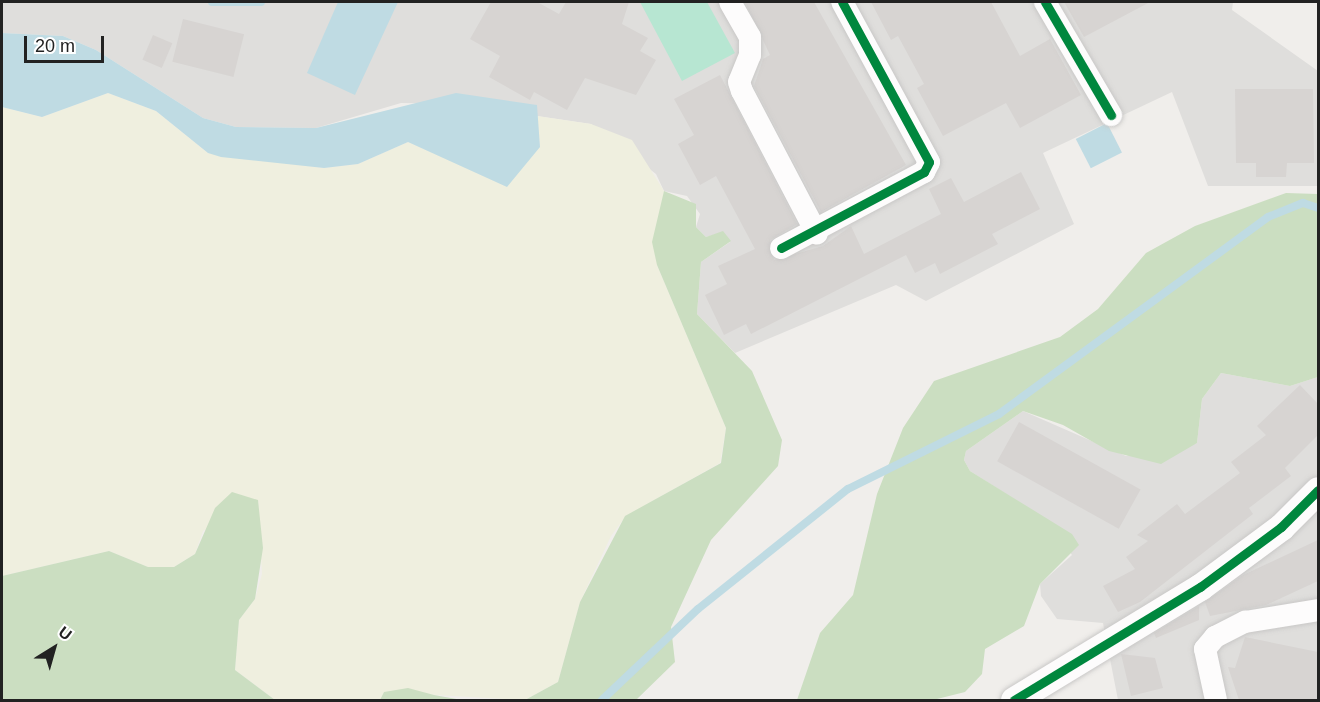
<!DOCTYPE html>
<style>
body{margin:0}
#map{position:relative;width:1320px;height:702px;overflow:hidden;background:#f0eeeb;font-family:Helvetica,sans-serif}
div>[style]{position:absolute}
.residential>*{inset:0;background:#dfdedc}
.farmland>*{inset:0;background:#efefdf}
.forest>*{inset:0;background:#cbdec1}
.pitch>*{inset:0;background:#b7e6d2}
.water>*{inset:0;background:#bfdbe3;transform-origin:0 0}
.stream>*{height:8px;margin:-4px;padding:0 4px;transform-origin:4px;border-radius:4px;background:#bfdbe3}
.building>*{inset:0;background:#d7d4d2;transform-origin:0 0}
.roads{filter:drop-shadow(0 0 2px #c9c8c7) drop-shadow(0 0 2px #c9c8c7)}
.minor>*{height:22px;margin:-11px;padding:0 11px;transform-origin:11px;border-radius:11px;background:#fdfcfc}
.tertiary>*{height:27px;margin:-13.5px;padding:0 13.5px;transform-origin:13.5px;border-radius:13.5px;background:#fdfcfc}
.cycleway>*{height:9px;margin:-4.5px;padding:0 4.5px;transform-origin:4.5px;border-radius:4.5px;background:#00873e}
span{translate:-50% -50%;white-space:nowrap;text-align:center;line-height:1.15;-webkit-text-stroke:4.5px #fff;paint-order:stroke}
.frame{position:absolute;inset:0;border:3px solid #222;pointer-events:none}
.north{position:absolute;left:24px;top:618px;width:60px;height:60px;-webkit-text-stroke:4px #fff;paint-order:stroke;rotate:37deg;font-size:16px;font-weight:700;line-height:24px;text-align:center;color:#222}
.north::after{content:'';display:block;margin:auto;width:21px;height:27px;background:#222;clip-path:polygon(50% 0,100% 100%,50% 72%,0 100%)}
.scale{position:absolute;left:24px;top:36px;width:80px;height:27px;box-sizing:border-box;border:3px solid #222;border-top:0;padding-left:8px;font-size:18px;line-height:21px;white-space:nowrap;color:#222;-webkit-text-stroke:4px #fff;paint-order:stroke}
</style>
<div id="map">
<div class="residential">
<i style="clip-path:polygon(2px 2px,1233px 2px,1232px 10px,1318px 71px,1318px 186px,1208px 186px,1172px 92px,1043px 153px,1074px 224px,926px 301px,896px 285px,735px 353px,697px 314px,701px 262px,730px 242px,723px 232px,706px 237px,696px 227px,700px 214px,687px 196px,664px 191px,656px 174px,591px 124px,537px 116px,537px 105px,401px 103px,316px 128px,236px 127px,203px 118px,96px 50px,63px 36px,2px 33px)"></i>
<i style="clip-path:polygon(1221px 373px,1290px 386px,1318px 377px,1318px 700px,1118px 700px,1103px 623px,1057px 619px,1041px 596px,1040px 584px,1072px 555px,1041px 516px,970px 471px,964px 460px,966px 451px,1023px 411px,1126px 456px,1197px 443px,1202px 399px)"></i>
</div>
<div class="farmland">
<i style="clip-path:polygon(108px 93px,156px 111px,208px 153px,324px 168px,358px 164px,408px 142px,447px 159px,540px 147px,537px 116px,591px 124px,632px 140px,664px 191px,657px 265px,726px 428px,720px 463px,626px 516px,611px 536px,580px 602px,558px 682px,525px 700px,384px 692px,380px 700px,275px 700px,235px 670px,239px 620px,255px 599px,262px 574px,258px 500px,203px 531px,195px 554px,174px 567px,148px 567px,109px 551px,2px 576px,2px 107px,42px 117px)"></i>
</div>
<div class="forest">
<i style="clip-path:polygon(664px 191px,696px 204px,696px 227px,706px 237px,723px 231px,731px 241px,701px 262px,697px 314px,752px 371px,782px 440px,778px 466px,711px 540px,671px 627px,675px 662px,636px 700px,525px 700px,558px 682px,580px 602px,625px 516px,721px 463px,726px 428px,657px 265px,652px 242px)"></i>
<i style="clip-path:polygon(1286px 193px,1318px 194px,1318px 377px,1290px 386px,1221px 373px,1202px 399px,1197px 443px,1161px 464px,1109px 451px,1063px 425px,1023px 411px,966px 451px,964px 460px,970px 471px,1072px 534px,1079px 545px,1040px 584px,1024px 626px,985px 649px,982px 674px,965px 692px,933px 700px,797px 700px,820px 633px,853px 595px,877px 494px,903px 428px,934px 381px,1060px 337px,1098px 309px,1146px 253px,1195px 226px)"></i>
<i style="clip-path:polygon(232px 492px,258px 500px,263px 548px,255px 599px,239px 620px,235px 670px,275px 700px,2px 700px,2px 576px,109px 551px,148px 567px,174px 567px,195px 554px,215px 508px)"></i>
<i style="clip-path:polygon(408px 688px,434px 695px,462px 700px,380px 700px,384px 692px)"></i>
</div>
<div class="pitch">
<i style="clip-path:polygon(640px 2px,707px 2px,735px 53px,682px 81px)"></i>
</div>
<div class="water">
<i style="clip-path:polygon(338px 2px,398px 2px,355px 95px,307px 73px)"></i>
<i style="clip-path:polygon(2px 33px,63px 36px,96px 50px,203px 118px,236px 127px,316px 128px,456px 93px,537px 105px,540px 147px,507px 187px,408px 142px,358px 164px,324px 168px,221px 157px,208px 153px,156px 111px,108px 93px,42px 117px,2px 107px)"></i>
<i style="left:1107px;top:123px;width:33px;height:35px;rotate:63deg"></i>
</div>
<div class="stream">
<i style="left:212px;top:2px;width:49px"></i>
<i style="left:602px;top:700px;width:132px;rotate:-43.5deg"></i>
<i style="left:698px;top:609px;width:192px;rotate:-38.7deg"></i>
<i style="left:848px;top:489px;width:169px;rotate:-26.4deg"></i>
<i style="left:999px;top:414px;width:333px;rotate:-36.2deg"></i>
<i style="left:1268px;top:217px;width:38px;rotate:-22deg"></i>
<i style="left:1303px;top:203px;width:16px;rotate:18deg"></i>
</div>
<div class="building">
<i style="clip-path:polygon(491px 2px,537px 2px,559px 14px,566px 2px,629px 2px,622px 24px,648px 38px,640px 51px,656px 60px,636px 95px,585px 78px,567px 110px,534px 92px,530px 100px,489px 77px,500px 56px,470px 39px)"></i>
<i style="clip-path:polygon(745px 2px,814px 2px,906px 165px,821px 212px,754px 86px,763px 59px,770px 55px)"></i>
<i style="clip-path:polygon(871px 2px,991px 2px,1020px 56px,1050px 39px,1081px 95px,1020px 128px,1006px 103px,943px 136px,917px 88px,924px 84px,898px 36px,891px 40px)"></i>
<i style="clip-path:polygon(1064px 2px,1150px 2px,1084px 37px)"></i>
<i style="left:183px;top:19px;width:63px;height:44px;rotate:14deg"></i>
<i style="left:153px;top:35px;width:21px;height:27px;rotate:23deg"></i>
<i style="clip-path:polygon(720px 75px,797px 224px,770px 240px,774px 260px,823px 246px,851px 226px,864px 254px,941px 214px,929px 189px,951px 178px,964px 202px,1021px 172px,1040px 209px,992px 234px,998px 244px,940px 274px,935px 263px,915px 273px,906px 255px,751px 334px,746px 324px,724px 335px,705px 295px,727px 284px,718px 266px,755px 249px,716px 176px,700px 185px,678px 144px,694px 135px,674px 99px)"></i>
<i style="clip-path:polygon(1235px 89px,1313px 89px,1314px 163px,1287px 163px,1286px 177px,1256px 177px,1256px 163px,1236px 163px)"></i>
<i style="clip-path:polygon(1300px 385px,1318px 404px,1318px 435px,1285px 468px,1291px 476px,1249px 508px,1253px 514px,1140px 602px,1118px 612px,1103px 586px,1135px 569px,1126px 557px,1148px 541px,1137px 535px,1177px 504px,1185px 514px,1240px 473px,1231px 462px,1266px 435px,1257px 426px)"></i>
<i style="left:1019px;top:422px;width:139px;height:45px;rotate:29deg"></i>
<i style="clip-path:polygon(1318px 540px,1318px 581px,1266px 605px,1210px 616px,1205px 602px,1243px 575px)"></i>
<i style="clip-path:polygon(1199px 606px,1199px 620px,1156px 638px,1154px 633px)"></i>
<i style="clip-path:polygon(1245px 637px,1318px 652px,1318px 700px,1239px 700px,1228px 667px,1235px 668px)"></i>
<i style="clip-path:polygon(1121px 654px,1155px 658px,1163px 688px,1131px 696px)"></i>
</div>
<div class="roads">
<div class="minor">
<i style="left:730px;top:2px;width:40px;rotate:60.3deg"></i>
<i style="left:750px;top:37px;width:18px;rotate:90deg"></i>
<i style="left:750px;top:55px;width:29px;rotate:112deg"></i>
<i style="left:739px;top:82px;width:9px;rotate:72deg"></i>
<i style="left:742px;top:91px;width:161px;rotate:62.3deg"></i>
<i style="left:1045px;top:2px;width:131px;rotate:59.7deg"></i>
<i style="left:781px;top:248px;width:162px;rotate:-28deg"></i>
<i style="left:924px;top:172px;width:11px;rotate:-63deg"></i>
<i style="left:929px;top:162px;width:182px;rotate:-118.5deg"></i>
<i style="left:1216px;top:700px;width:52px;rotate:-102.2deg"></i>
<i style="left:1205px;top:649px;width:16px;rotate:-50deg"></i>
<i style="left:1215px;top:637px;width:34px;rotate:-27deg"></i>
<i style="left:1245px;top:622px;width:74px;rotate:-9.3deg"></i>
</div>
<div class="tertiary">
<i style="left:1014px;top:700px;width:218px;rotate:-31.3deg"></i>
<i style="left:1200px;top:587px;width:101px;rotate:-36.5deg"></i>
<i style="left:1281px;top:527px;width:52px;rotate:-45deg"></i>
</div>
</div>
<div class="cycleway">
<i style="left:1045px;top:2px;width:131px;rotate:59.7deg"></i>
<i style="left:781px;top:248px;width:162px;rotate:-28deg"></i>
<i style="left:924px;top:172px;width:11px;rotate:-63deg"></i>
<i style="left:929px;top:162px;width:182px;rotate:-118.5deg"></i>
<i style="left:1014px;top:700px;width:218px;rotate:-31.3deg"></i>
<i style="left:1200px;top:587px;width:101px;rotate:-36.5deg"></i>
<i style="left:1281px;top:527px;width:52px;rotate:-45deg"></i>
</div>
<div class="frame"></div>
<div class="north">U</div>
<div class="scale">20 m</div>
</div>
